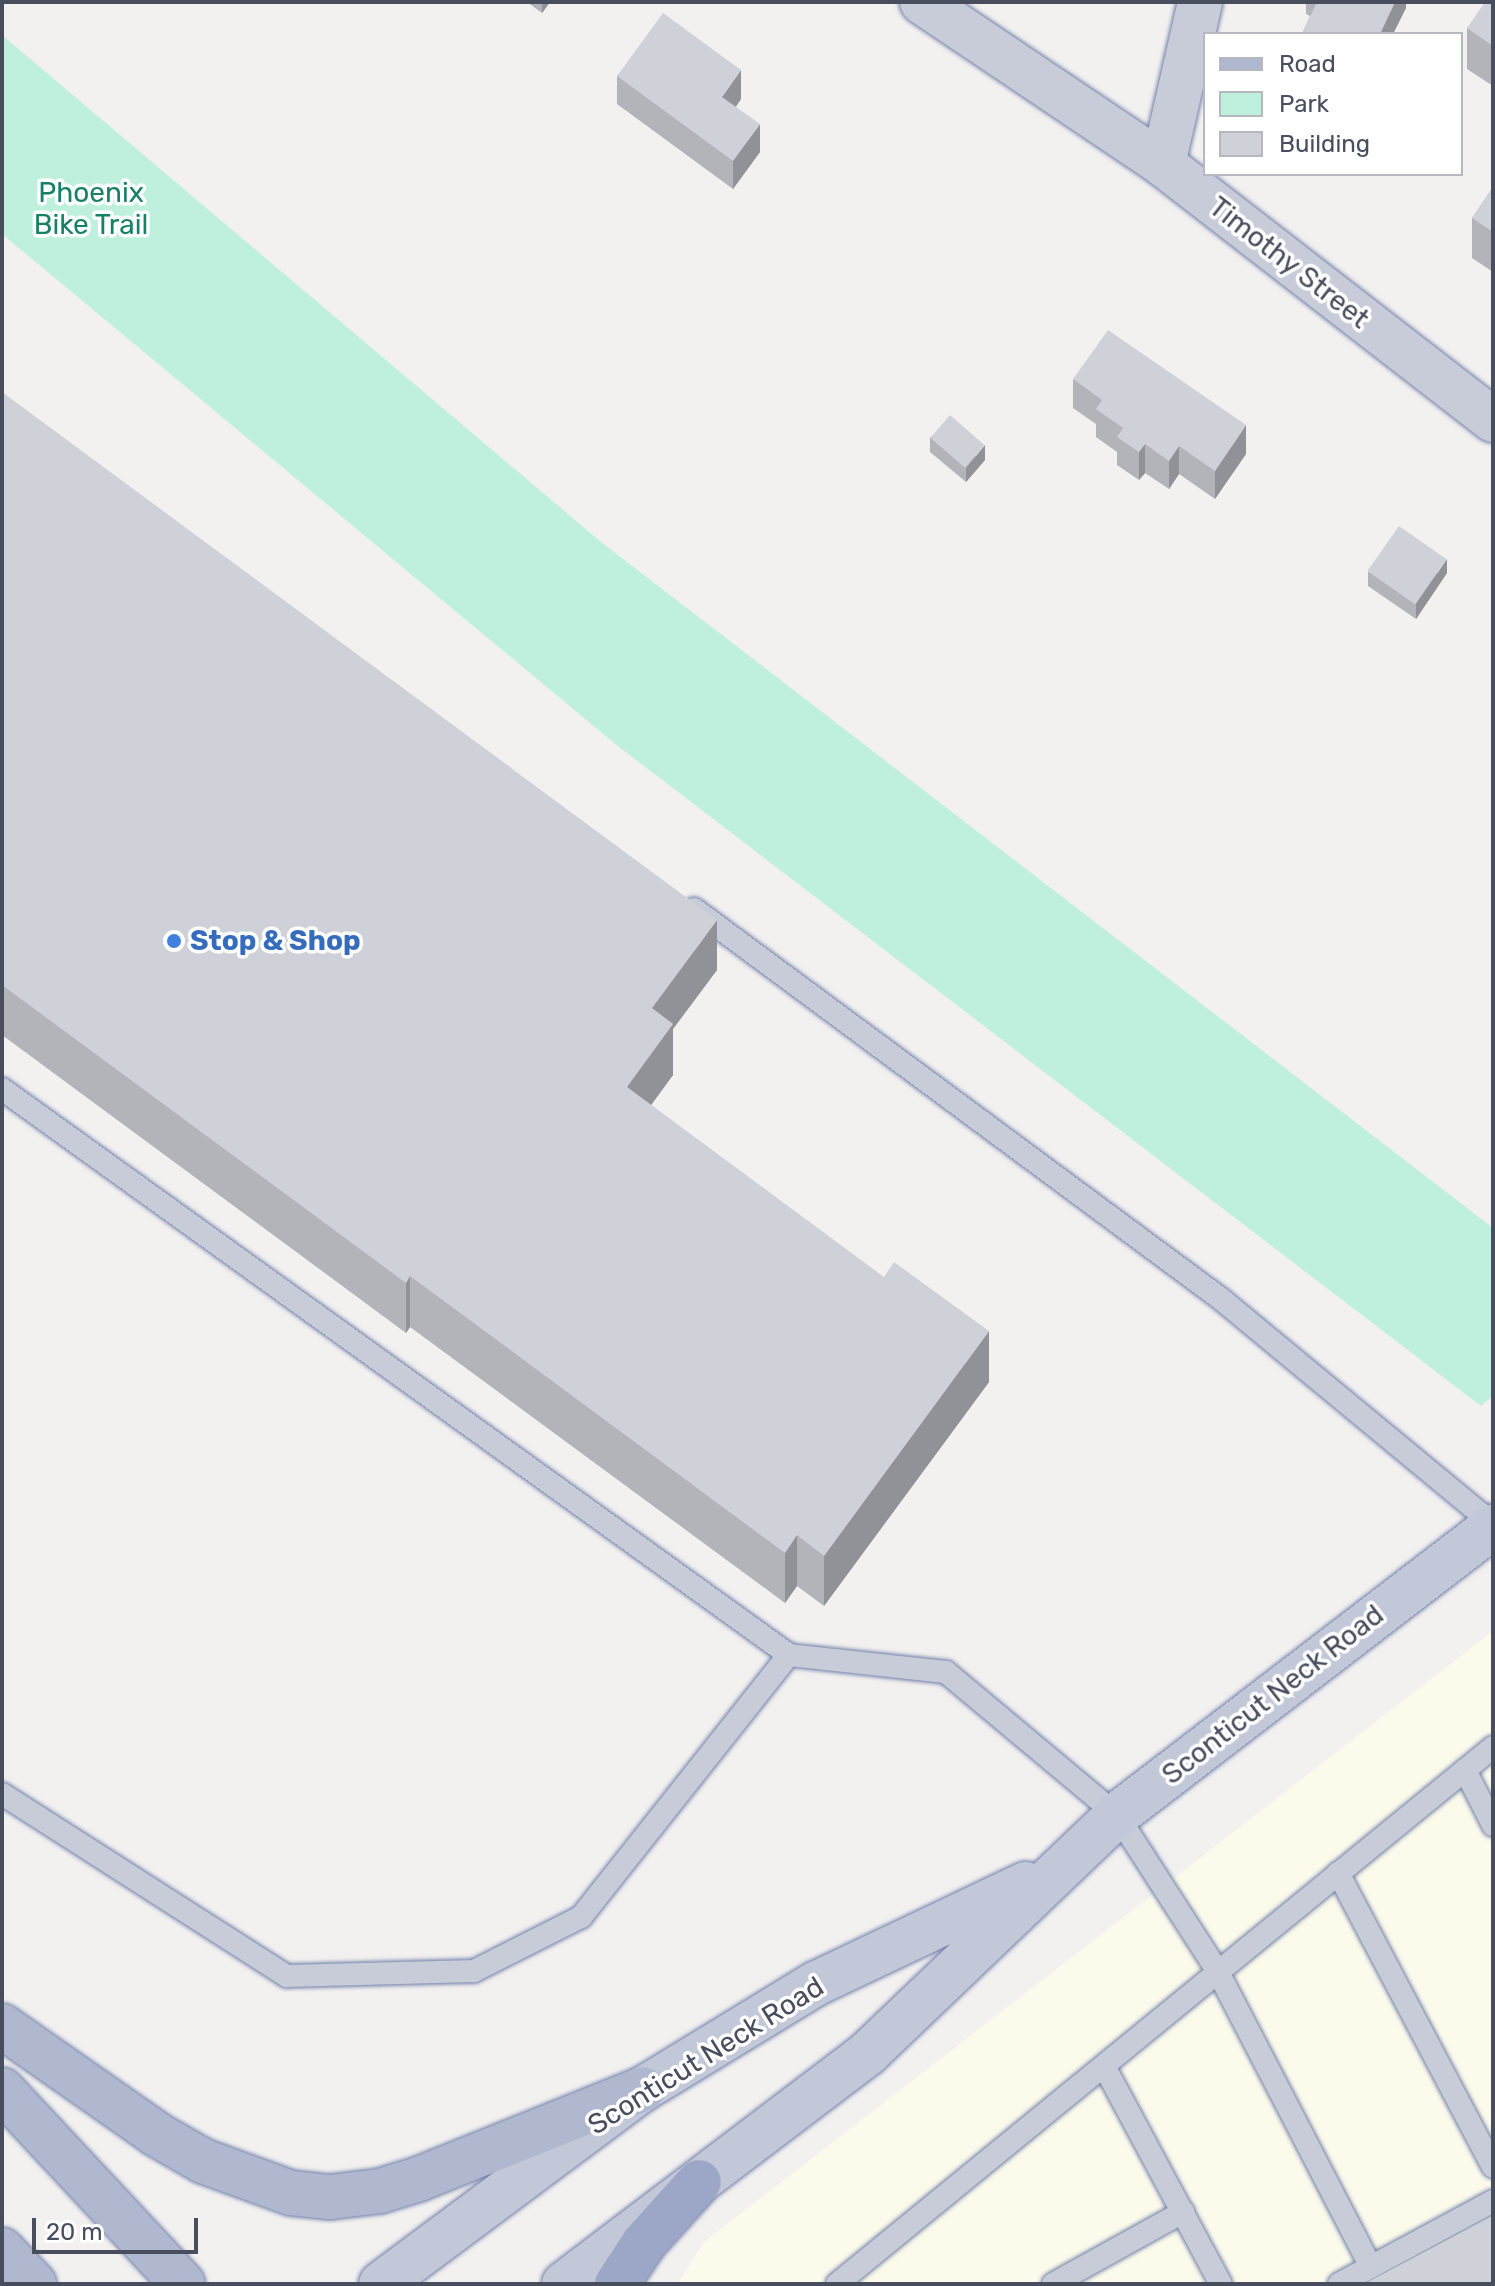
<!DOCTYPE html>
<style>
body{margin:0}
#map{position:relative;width:1495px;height:2286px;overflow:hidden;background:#f3f1f0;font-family:Rubik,sans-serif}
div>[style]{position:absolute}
.commercial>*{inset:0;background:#fcfbeb}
.green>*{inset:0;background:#bff0dd}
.roads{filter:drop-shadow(0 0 2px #7381ab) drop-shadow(0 0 2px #7381ab)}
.service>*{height:22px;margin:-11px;padding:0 11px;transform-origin:11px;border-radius:11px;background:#c7ccd8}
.minor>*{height:44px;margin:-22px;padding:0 22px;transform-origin:22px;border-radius:22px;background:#c7ccd8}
.secondary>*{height:44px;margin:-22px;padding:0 22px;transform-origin:22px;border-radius:22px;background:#c3c8d9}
.primary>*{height:44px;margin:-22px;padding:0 22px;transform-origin:22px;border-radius:22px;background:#b0b8cf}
.trunk>*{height:44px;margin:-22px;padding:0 22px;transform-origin:22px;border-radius:22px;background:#9ca7c7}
.wall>*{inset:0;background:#b2b4ba}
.shaded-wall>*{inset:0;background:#919297}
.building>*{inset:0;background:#cfd1d8;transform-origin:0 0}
.dots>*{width:22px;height:22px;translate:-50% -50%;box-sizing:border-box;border:4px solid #fff;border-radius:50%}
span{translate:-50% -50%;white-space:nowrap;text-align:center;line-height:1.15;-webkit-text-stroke:7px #fff;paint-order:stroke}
.park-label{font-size:28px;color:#178165}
.street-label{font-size:28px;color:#484e5e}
.shop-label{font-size:28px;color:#366cbe;font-weight:700}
.left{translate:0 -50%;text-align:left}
.frame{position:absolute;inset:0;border:4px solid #484e5e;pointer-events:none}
.legend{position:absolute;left:1203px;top:32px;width:260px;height:144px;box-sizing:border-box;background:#fff;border:2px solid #b6b8bf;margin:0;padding:10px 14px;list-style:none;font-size:24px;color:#484e5e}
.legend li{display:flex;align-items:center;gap:16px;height:40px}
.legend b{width:40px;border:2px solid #b6b8bf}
.scale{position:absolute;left:32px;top:2218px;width:166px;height:36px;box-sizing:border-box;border:4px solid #484e5e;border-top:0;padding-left:10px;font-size:24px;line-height:28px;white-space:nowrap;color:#484e5e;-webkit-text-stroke:6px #fff;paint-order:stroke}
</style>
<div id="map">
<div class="commercial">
<i style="clip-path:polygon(1493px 1631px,1493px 2284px,678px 2284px,704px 2242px)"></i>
</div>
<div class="green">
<i style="clip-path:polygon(2px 35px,601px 542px,1493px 1228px,1493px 1396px,1481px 1406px,614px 743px,2px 234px)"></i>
</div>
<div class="roads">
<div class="service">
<i style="left:694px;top:909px;width:656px;rotate:36.5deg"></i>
<i style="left:1221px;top:1299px;width:353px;rotate:39.6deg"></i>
<i style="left:2px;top:1089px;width:969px;rotate:35.72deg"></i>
<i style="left:789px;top:1655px;width:158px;rotate:6.2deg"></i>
<i style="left:946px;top:1672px;width:223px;rotate:39.9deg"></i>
<i style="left:1117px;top:1815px;width:187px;rotate:57.2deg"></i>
<i style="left:1218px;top:1972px;width:332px;rotate:62.6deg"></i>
<i style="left:1465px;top:1770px;width:62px;rotate:63deg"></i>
<i style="left:2px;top:1794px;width:338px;rotate:32.6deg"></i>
<i style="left:287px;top:1976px;width:187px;rotate:-1.5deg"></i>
<i style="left:474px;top:1971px;width:120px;rotate:-26.8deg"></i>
<i style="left:581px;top:1917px;width:335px;rotate:-51.6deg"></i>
<i style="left:1338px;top:1873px;width:332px;rotate:62.2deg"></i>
<i style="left:1104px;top:2066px;width:247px;rotate:61.8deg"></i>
<i style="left:837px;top:2284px;width:848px;rotate:-39.3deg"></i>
<i style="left:1053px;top:2284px;width:149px;rotate:-29deg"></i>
<i style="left:1339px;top:2284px;width:175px;rotate:-28.3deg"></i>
</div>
<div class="minor">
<i style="left:922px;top:2px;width:290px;rotate:33.9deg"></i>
<i style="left:1163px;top:164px;width:418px;rotate:37.8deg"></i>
<i style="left:1163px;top:164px;width:166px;rotate:-77.1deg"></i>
</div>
<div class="secondary">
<i style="left:381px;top:2284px;width:327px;rotate:-36.7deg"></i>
<i style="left:643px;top:2089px;width:202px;rotate:-31.4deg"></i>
<i style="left:815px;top:1984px;width:233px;rotate:-25.4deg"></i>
<i style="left:564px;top:2284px;width:382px;rotate:-37.2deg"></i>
<i style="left:868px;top:2053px;width:344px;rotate:-43.7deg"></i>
<i style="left:1117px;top:1815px;width:474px;rotate:-37.5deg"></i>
</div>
<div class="primary">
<i style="left:2px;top:2026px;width:188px;rotate:35deg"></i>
<i style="left:156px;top:2134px;width:54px;rotate:29.9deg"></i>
<i style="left:203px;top:2161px;width:94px;rotate:20deg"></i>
<i style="left:291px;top:2193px;width:39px;rotate:6deg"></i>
<i style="left:330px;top:2197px;width:50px;rotate:-6.8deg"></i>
<i style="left:380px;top:2191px;width:41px;rotate:-17.1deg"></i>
<i style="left:419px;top:2179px;width:241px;rotate:-21.9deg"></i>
<i style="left:2px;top:2090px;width:265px;rotate:47deg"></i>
<i style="left:2px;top:2250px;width:47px;rotate:46.7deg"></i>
</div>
<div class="trunk">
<i style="left:617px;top:2284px;width:49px;rotate:-56.6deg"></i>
<i style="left:644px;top:2243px;width:82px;rotate:-48deg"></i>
</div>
</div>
<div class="wall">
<i style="clip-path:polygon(527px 2px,550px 2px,542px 13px)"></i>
<i style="clip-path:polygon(1306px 2px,1406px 2px,1406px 8px,1393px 34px,1302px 34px,1310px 16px,1306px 14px)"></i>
<i style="clip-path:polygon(1493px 2px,1493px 86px,1467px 69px,1467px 28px)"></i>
<i style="clip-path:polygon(617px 76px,741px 99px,736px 107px,760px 152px,733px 189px,617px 104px)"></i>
<i style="clip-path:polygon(1493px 187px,1493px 272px,1472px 258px,1472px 218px)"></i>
<i style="clip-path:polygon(1073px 379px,1246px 454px,1215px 499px,1179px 474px,1169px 489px,1145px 473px,1139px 480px,1117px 465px,1117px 452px,1096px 437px,1096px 424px,1073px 408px)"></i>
<i style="clip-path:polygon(2px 392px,717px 970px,673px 1029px,673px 1075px,651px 1105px,989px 1382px,824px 1606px,797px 1586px,785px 1603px,410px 1327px,406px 1333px,2px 1035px)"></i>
<i style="clip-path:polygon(930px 437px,985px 460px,966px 482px,930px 452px)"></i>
<i style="clip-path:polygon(1368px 572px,1447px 573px,1416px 619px,1368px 586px)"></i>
</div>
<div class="shaded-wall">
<i style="clip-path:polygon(542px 2px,550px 2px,542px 13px)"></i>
<i style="clip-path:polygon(1395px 2px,1406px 2px,1406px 8px,1393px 34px,1380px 34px)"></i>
<i style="clip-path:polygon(741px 70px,741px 99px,722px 125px,722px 97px)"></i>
<i style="clip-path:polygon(760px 124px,760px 152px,733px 189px,733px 161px)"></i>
<i style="clip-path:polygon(1246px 425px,1246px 454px,1215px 499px,1215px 471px)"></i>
<i style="clip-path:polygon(1145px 444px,1145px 473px,1139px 480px,1139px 452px)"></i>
<i style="clip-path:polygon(985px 445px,985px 460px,966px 482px,966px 468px)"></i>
<i style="clip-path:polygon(1179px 446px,1179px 474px,1169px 489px,1169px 461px)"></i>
<i style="clip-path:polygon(1447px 559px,1447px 573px,1416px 619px,1416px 604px)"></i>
<i style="clip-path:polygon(717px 920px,717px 970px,673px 1029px,673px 1075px,627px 1138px,627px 1087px,652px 1008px)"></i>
<i style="clip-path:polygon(410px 1276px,410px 1327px,406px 1333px,406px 1283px)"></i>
<i style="clip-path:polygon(989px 1331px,989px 1382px,824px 1606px,824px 1556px)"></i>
<i style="clip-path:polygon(797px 1535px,797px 1586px,785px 1603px,785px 1553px)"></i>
</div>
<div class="building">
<i style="clip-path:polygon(1317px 2px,1395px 2px,1380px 34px,1302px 34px)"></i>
<i style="clip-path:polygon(1485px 2px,1493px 2px,1493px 46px,1467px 28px)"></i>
<i style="clip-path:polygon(663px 13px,741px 70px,722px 97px,760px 124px,733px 161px,617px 76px)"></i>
<i style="clip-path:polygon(1493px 187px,1493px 232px,1472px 218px)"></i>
<i style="clip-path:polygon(1108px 330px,1246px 425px,1215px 471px,1179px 446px,1169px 461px,1145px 444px,1139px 452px,1117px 437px,1123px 428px,1096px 409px,1102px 400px,1073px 379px)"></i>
<i style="clip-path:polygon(2px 392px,717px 920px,652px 1008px,673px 1024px,627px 1087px,884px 1277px,894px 1262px,989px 1331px,824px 1556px,797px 1535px,785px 1553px,410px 1276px,406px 1283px,2px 985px)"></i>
<i style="left:950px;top:415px;width:46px;height:30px;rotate:41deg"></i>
<i style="left:1399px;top:526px;width:58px;height:55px;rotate:35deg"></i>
<i style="clip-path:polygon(1493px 2216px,1493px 2284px,1364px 2284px)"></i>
</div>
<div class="dots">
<i style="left:174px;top:941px;background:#3f7fe0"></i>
</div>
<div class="park-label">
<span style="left:91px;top:209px">Phoenix<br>Bike Trail</span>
</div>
<div class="street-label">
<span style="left:1289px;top:263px;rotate:38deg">Timothy Street</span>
<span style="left:1273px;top:1695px;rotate:-38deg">Sconticut Neck Road</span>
<span style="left:706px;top:2056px;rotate:-32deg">Sconticut Neck Road</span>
</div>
<div class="shop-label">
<span class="left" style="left:190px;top:941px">Stop &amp; Shop</span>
</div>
<div class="frame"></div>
<ul class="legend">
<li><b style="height:10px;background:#b0b8cf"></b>Road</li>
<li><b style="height:22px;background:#bff0dd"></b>Park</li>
<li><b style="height:22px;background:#cfd1d8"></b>Building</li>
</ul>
<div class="scale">20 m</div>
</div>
